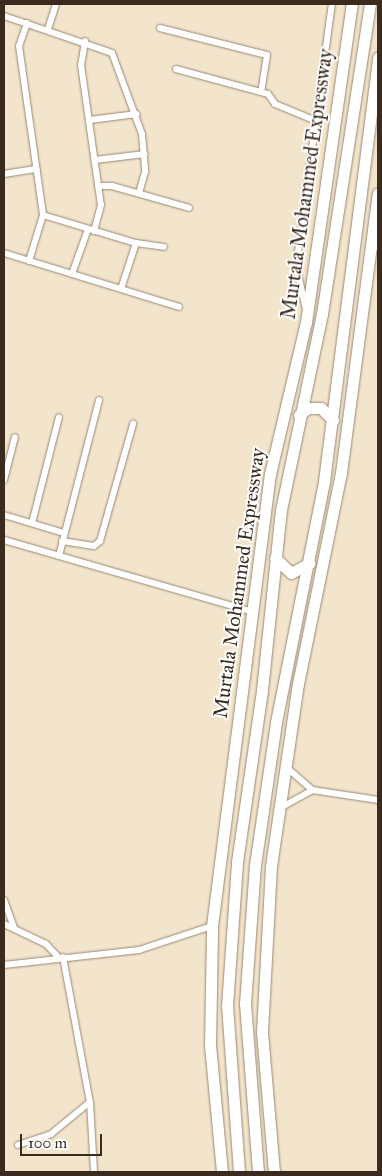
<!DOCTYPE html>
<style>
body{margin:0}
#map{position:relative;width:382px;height:1176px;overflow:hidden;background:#f3e5cc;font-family:"IM FELL Great Primer",serif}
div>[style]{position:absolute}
.roads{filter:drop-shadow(0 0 1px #978875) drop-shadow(0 0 1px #978875)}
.street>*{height:6px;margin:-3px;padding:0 3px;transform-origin:3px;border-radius:3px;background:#fff}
.highway>*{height:11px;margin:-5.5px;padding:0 5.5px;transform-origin:5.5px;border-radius:5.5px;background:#fff}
span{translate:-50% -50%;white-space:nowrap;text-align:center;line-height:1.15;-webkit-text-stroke:4px #fff;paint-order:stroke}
.street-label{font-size:20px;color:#3b2a1e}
.frame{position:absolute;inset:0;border:5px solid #3b2a1e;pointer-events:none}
.scale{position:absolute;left:20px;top:1134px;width:82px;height:22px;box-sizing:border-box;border:2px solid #3b2a1e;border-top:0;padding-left:6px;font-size:15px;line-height:18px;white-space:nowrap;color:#3b2a1e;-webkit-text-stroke:4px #fff;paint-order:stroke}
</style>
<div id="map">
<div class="roads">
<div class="street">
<i style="left:4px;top:16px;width:114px;rotate:18.9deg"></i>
<i style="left:112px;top:53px;width:86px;rotate:69.7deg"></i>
<i style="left:142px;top:134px;width:38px;rotate:85deg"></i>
<i style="left:145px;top:172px;width:22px;rotate:106deg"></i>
<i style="left:27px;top:23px;width:24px;rotate:109deg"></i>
<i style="left:19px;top:46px;width:171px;rotate:81.9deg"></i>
<i style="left:43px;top:215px;width:48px;rotate:106.9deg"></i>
<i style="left:160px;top:28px;width:110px;rotate:14.2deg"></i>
<i style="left:267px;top:55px;width:37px;rotate:99deg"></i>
<i style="left:48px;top:29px;width:26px;rotate:-72deg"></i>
<i style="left:85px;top:41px;width:24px;rotate:99deg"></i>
<i style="left:81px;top:65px;width:141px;rotate:81.9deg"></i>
<i style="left:101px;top:205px;width:27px;rotate:105deg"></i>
<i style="left:176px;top:69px;width:95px;rotate:15.2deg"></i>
<i style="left:268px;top:94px;width:12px;rotate:55deg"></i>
<i style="left:275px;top:104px;width:44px;rotate:22.5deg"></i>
<i style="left:90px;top:120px;width:47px;rotate:-7.3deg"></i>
<i style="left:95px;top:160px;width:50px;rotate:-6.8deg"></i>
<i style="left:4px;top:174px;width:33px;rotate:-9deg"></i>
<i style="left:98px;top:186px;width:14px"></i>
<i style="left:112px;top:186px;width:80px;rotate:15.9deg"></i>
<i style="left:43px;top:215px;width:97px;rotate:16.8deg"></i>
<i style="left:136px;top:243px;width:48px;rotate:108.1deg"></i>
<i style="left:136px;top:243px;width:28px;rotate:8deg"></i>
<i style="left:370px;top:246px;width:7px;rotate:8deg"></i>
<i style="left:377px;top:247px;width:8px;rotate:-83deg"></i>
<i style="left:4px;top:253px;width:183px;rotate:17.1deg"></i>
<i style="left:72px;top:274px;width:48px;rotate:-70.4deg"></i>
<i style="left:306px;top:309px;width:44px;rotate:-103.1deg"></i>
<i style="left:296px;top:266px;width:264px;rotate:-82.2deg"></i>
<i style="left:4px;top:480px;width:44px;rotate:-75.7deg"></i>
<i style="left:4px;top:515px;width:63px;rotate:16.7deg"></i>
<i style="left:32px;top:523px;width:109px;rotate:-75.7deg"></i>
<i style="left:4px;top:540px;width:260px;rotate:16.1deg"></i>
<i style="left:62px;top:541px;width:32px;rotate:9deg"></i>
<i style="left:94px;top:546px;width:8px;rotate:-40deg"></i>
<i style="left:100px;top:541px;width:122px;rotate:-74.2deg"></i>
<i style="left:59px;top:556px;width:161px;rotate:-75.6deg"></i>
<i style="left:286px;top:767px;width:35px;rotate:41deg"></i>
<i style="left:312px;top:790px;width:67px;rotate:8.6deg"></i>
<i style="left:280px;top:808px;width:37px;rotate:-29deg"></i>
<i style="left:4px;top:900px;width:30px;rotate:70deg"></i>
<i style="left:4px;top:924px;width:47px;rotate:25.5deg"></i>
<i style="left:46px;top:944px;width:18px;rotate:47deg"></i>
<i style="left:63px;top:957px;width:147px;rotate:79.5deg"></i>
<i style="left:90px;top:1102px;width:70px;rotate:86.7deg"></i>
<i style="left:4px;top:965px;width:136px;rotate:-6.3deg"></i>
<i style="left:139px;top:950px;width:77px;rotate:-18.2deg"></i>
<i style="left:18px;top:1145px;width:35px;rotate:-18deg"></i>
<i style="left:51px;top:1134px;width:50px;rotate:-39.4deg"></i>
</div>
<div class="highway">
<i style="left:299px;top:415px;width:11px;rotate:-38deg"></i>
<i style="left:308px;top:408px;width:13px"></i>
<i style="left:321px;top:408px;width:17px;rotate:45deg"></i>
<i style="left:275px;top:558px;width:22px;rotate:43deg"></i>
<i style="left:291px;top:573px;width:21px;rotate:-28deg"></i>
<i style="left:222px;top:1172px;width:127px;rotate:-95.4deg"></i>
<i style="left:210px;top:1046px;width:120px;rotate:-89deg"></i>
<i style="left:212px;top:926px;width:456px;rotate:-82.7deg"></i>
<i style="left:270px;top:474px;width:156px;rotate:-76.7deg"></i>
<i style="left:306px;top:322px;width:321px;rotate:-81.8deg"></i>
<i style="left:239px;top:1172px;width:166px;rotate:-94.1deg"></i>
<i style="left:227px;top:1006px;width:144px;rotate:-86deg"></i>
<i style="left:237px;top:862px;width:174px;rotate:-81.7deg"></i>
<i style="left:262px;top:690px;width:181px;rotate:-84deg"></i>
<i style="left:281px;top:510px;width:200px;rotate:-78.2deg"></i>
<i style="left:322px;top:314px;width:314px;rotate:-81.2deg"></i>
<i style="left:258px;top:1172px;width:169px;rotate:-94.4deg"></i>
<i style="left:245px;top:1004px;width:139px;rotate:-85.9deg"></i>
<i style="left:255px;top:865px;width:145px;rotate:-81.6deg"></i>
<i style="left:276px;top:722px;width:246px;rotate:-78.7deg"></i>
<i style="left:324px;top:481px;width:427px;rotate:-82.7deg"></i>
<i style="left:274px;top:1172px;width:141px;rotate:-94.9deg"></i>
<i style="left:262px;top:1032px;width:166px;rotate:-86.9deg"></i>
<i style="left:271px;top:866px;width:184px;rotate:-81.6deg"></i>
<i style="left:298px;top:684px;width:215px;rotate:-78.5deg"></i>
<i style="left:341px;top:473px;width:282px;rotate:-82.5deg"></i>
</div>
</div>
<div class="street-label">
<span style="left:307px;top:184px;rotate:-82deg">Murtala Mohammed Expressway</span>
<span style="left:239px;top:583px;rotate:-82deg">Murtala Mohammed Expressway</span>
</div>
<div class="frame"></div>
<div class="scale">100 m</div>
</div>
